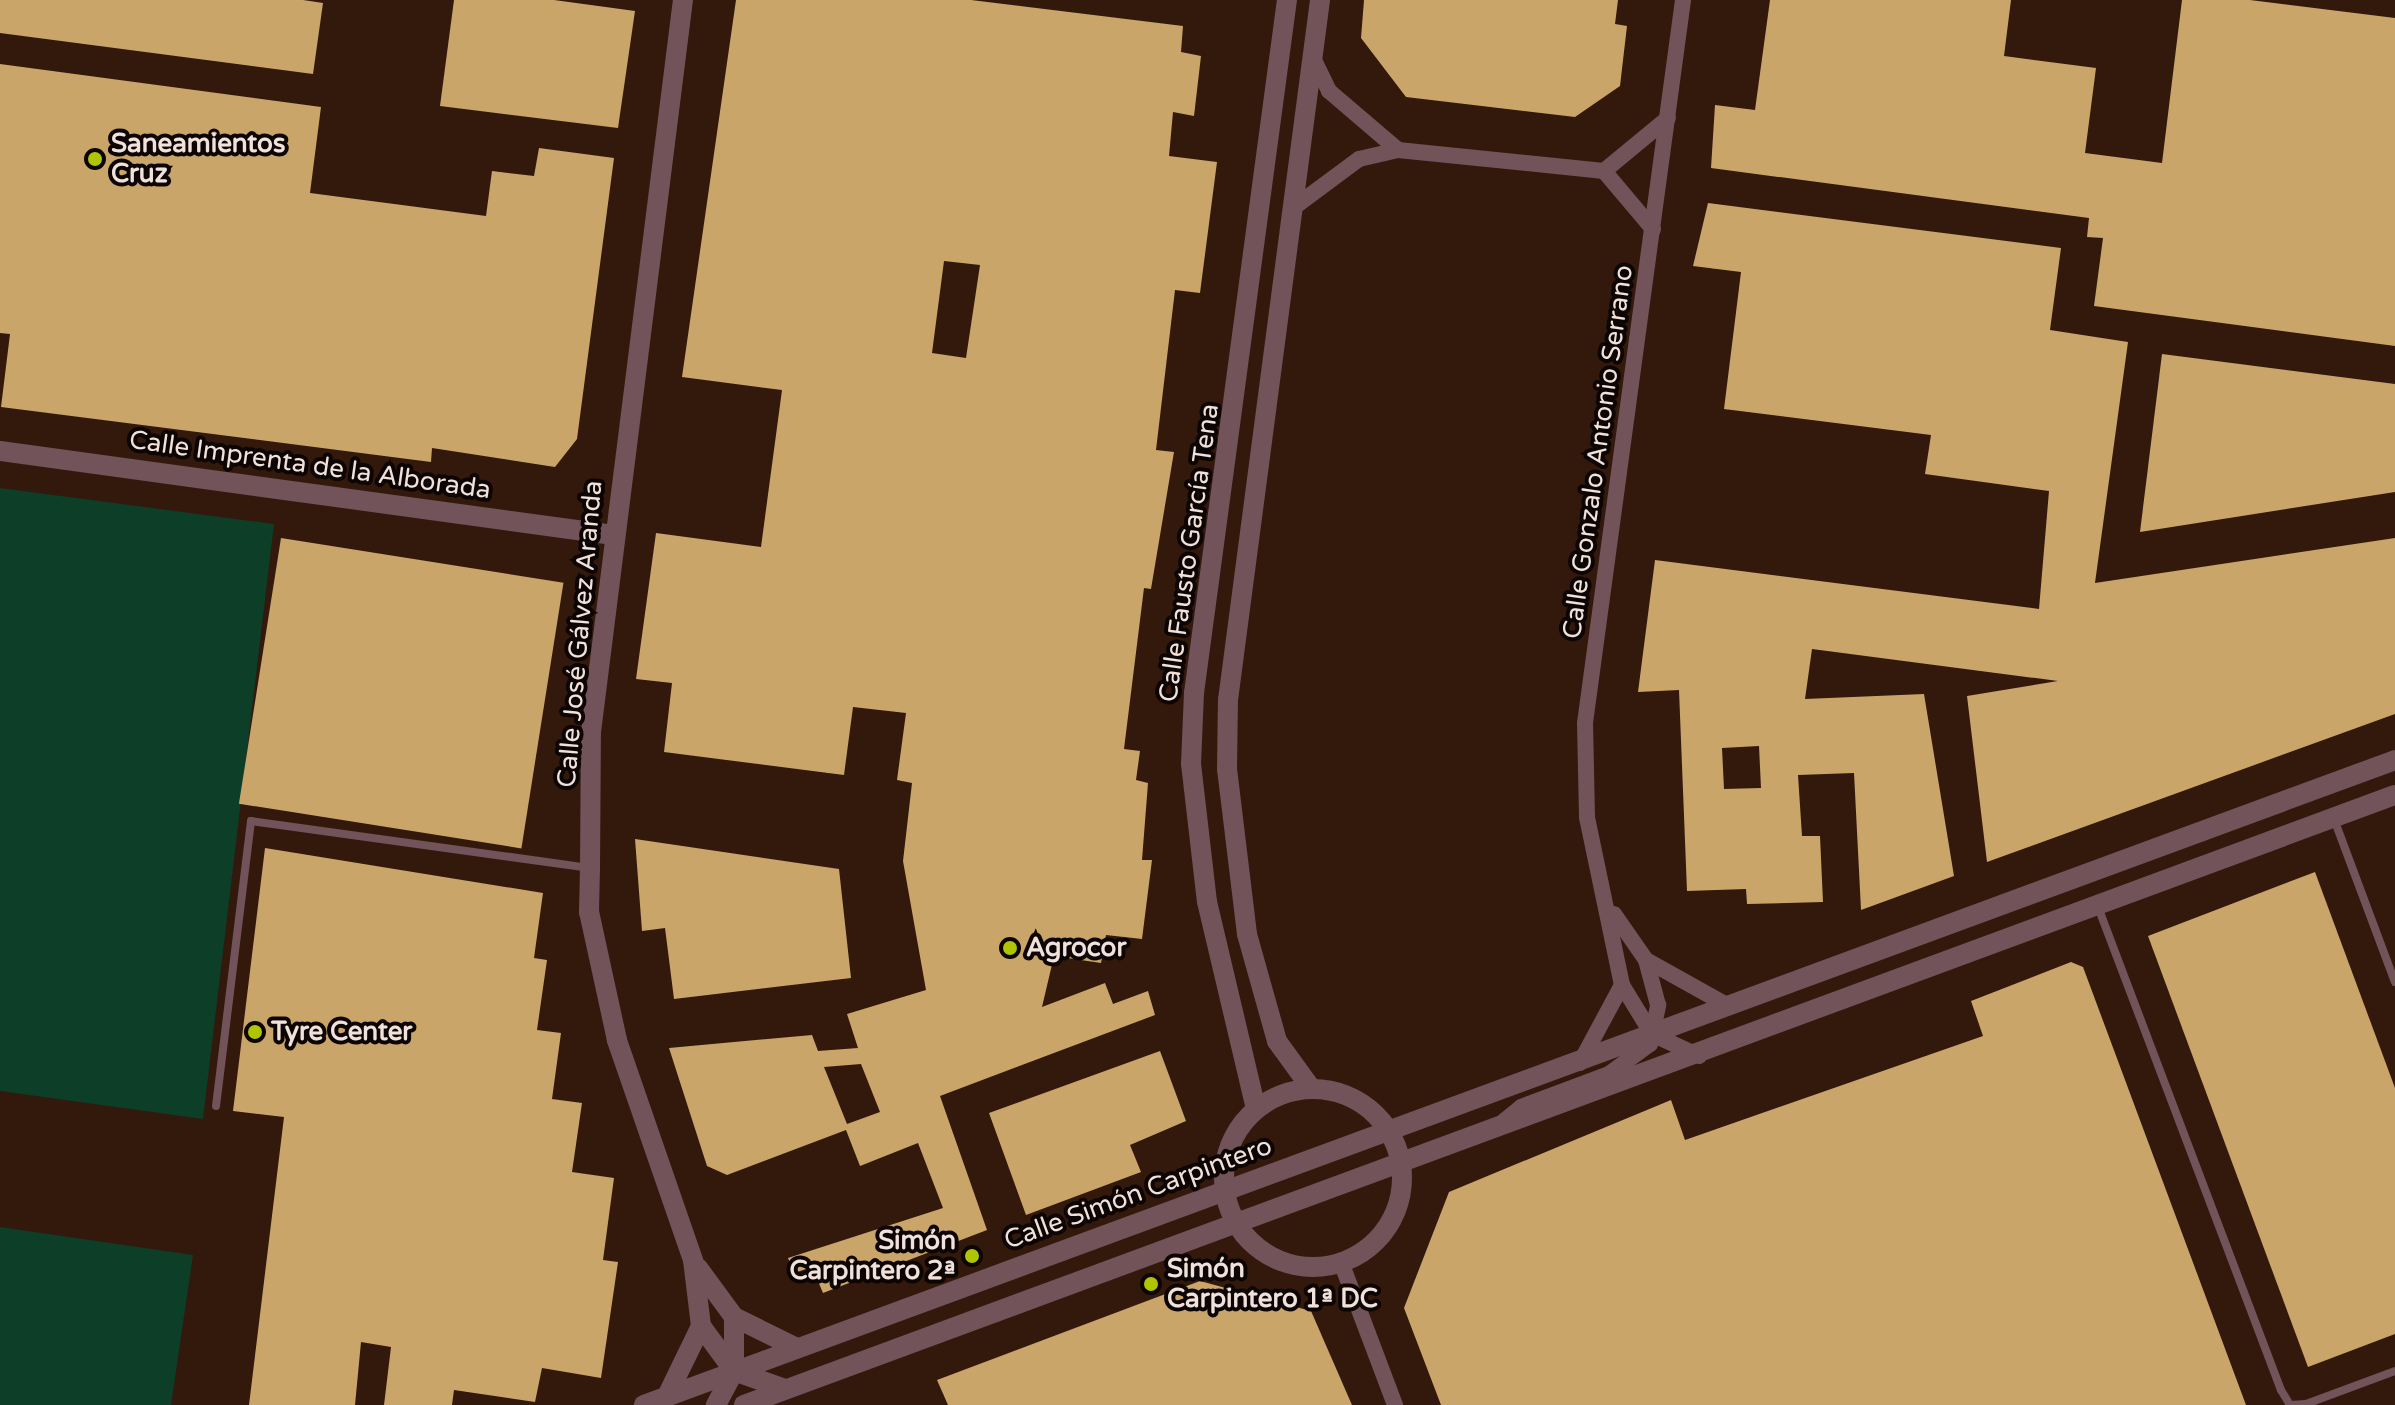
<!DOCTYPE html>
<meta charset="utf-8">
<style>
body{margin:0}
#map{position:relative;width:2395px;height:1405px;overflow:hidden;background:#2a160d;font-family:"Varela Round",sans-serif}
div>[style]{position:absolute}
.built>*{inset:0;background:#33190c;transform-origin:0 0}
.green>*{inset:0;background:#0d3e27}
.building>*{inset:0;background:#caa56a;transform-origin:0 0}
.service>*{height:8px;margin:-4px;padding:0 4px;transform-origin:4px;border-radius:4px;background:#715359}
.minor>*{height:16px;margin:-8px;padding:0 8px;transform-origin:8px;border-radius:8px;background:#715359}
.tertiary>*{height:20px;margin:-10px;padding:0 10px;transform-origin:10px;border-radius:10px;background:#715359}
.tertiary>.ring{margin:-10px;padding:0;box-sizing:content-box;background:none;border:20px solid #715359;border-radius:50%}
.dots>*{width:22px;height:22px;translate:-50% -50%;box-sizing:border-box;border:4px solid #0c0503;border-radius:50%}
span{translate:-50% -50%;white-space:nowrap;text-align:center;line-height:1.15;-webkit-text-stroke:8px #0c0503;paint-order:stroke}
.poi-label{font-size:26px;color:#f0e1db;font-weight:700}
.left{translate:0 -50%;text-align:left}
.right{translate:-100% -50%;text-align:right}
.street-label{font-size:26px;color:#f0e1db}
</style>
<div id="map">
<div class="built">
<i style="left:0;top:0;width:2395px;height:1405px"></i>
</div>
<div class="green">
<i style="clip-path:polygon(0 488px,274px 524px,203px 1119px,0 1091px)"></i>
<i style="clip-path:polygon(0 1227px,193px 1255px,171px 1405px,0 1405px)"></i>
</div>
<div class="building">
<i style="clip-path:polygon(0 0,303px 0,323px 3px,313px 74px,0 33px)"></i>
<i style="clip-path:polygon(454px 0,554px 0,635px 11px,618px 128px,440px 106px)"></i>
<i style="clip-path:polygon(evenodd,736px 0,971px 0,1183px 26px,1181px 52px,1201px 56px,1194px 116px,1173px 112px,1169px 156px,1217px 162px,1200px 293px,1175px 290px,1156px 450px,1174px 452px,1151px 589px,1144px 588px,1124px 749px,1140px 751px,1136px 780px,1148px 783px,1142px 860px,1152px 860px,1142px 939px,1106px 935px,1101px 963px,1054px 956px,1042px 1007px,1105px 983px,1113px 1004px,1148px 991px,1155px 1015px,940px 1096px,987px 1230px,823px 1293px,812px 1267px,794px 1273px,788px 1258px,943px 1208px,918px 1143px,860px 1166px,846px 1130px,727px 1175px,707px 1166px,669px 1048px,812px 1035px,818px 1051px,858px 1048px,847px 1014px,926px 990px,903px 861px,912px 783px,897px 780px,906px 713px,853px 707px,844px 775px,664px 752px,672px 683px,636px 679px,656px 533px,761px 547px,782px 390px,682px 377px,736px 0,944px 261px,980px 265px,966px 358px,932px 353px,944px 261px,736px 0,861px 1064px,880px 1112px,847px 1124px,824px 1067px,861px 1064px)"></i>
<i style="clip-path:polygon(1364px 0,1618px 0,1615px 24px,1627px 26px,1620px 86px,1575px 117px,1406px 97px,1361px 38px)"></i>
<i style="clip-path:polygon(1770px 0,2011px 0,2004px 56px,2096px 68px,2085px 153px,2162px 163px,2182px 0,2250px 0,2395px 18px,2395px 346px,2094px 306px,2103px 238px,2087px 237px,2089px 218px,1711px 168px,1715px 105px,1755px 110px)"></i>
<i style="clip-path:polygon(0 64px,321px 107px,310px 193px,486px 216px,492px 171px,534px 176px,539px 148px,614px 158px,577px 439px,555px 467px,432px 448px,431px 462px,1px 407px,10px 334px,0 333px)"></i>
<i style="clip-path:polygon(evenodd,1708px 203px,2061px 248px,2050px 330px,2128px 342px,2095px 583px,2395px 538px,2395px 714px,1987px 862px,1967px 696px,2058px 681px,1812px 649px,1805px 699px,1924px 694px,1954px 876px,1861px 910px,1854px 773px,1798px 775px,1802px 836px,1820px 836px,1823px 902px,1747px 904px,1746px 889px,1687px 891px,1679px 690px,1638px 692px,1655px 560px,2039px 609px,2049px 491px,1925px 474px,1931px 435px,1724px 409px,1741px 272px,1693px 266px,1708px 203px,1759px 746px,1761px 788px,1724px 789px,1722px 748px,1759px 746px)"></i>
<i style="clip-path:polygon(2162px 354px,2395px 384px,2395px 492px,2140px 532px)"></i>
<i style="left:281px;top:538px;width:286px;height:269px;rotate:9deg"></i>
<i style="clip-path:polygon(635px 839px,839px 869px,851px 978px,674px 999px,665px 928px,642px 931px)"></i>
<i style="clip-path:polygon(265px 848px,543px 893px,534px 958px,547px 960px,537px 1030px,561px 1033px,552px 1099px,582px 1103px,572px 1172px,614px 1178px,603px 1260px,618px 1262px,601px 1378px,542px 1368px,535px 1402px,454px 1390px,452px 1405px,384px 1405px,391px 1347px,361px 1342px,355px 1405px,249px 1405px,284px 1117px,233px 1111px)"></i>
<i style="clip-path:polygon(2315px 872px,2395px 1088px,2395px 1334px,2308px 1367px,2148px 936px)"></i>
<i style="clip-path:polygon(2071px 962px,2083px 967px,2246px 1405px,1441px 1405px,1404px 1308px,1449px 1192px,1671px 1100px,1685px 1140px,1983px 1036px,1971px 1001px)"></i>
<i style="clip-path:polygon(1160px 1051px,1186px 1121px,1130px 1145px,1141px 1172px,1026px 1215px,989px 1113px)"></i>
<i style="clip-path:polygon(1200px 1281px,1311px 1311px,1352px 1405px,948px 1405px,937px 1380px)"></i>
</div>
<div class="service">
<i style="left:2334px;top:819px;width:174px;rotate:69.5deg"></i>
<i style="left:2098px;top:907px;width:517px;rotate:69.25deg"></i>
<i style="left:2281px;top:1390px;width:17px;rotate:59deg"></i>
<i style="left:2290px;top:1405px;width:16px;rotate:-4deg"></i>
<i style="left:2306px;top:1404px;width:95px;rotate:-20.3deg"></i>
<i style="left:216px;top:1106px;width:287px;rotate:-83deg"></i>
<i style="left:251px;top:821px;width:341px;rotate:7.9deg"></i>
</div>
<div class="minor">
<i style="left:1313px;top:58px;width:37px;rotate:64deg"></i>
<i style="left:1329px;top:91px;width:91px;rotate:40.5deg"></i>
<i style="left:1604px;top:171px;width:83px;rotate:-39.6deg"></i>
<i style="left:1297px;top:205px;width:77px;rotate:-36.6deg"></i>
<i style="left:1359px;top:159px;width:40px;rotate:-13deg"></i>
<i style="left:1398px;top:150px;width:207px;rotate:5.8deg"></i>
<i style="left:1604px;top:171px;width:76px;rotate:49.8deg"></i>
<i style="left:1646px;top:960px;width:96px;rotate:29.2deg"></i>
<i style="left:1652px;top:1034px;width:57px;rotate:-121.5deg"></i>
<i style="left:1622px;top:985px;width:172px;rotate:-101.8deg"></i>
<i style="left:1587px;top:817px;width:94px;rotate:-91.2deg"></i>
<i style="left:1585px;top:723px;width:730px;rotate:-82.28deg"></i>
<i style="left:1652px;top:1034px;width:52px;rotate:25.1deg"></i>
<i style="left:1580px;top:1063px;width:89px;rotate:-61.7deg"></i>
<i style="left:1504px;top:1121px;width:22px;rotate:-39deg"></i>
<i style="left:1521px;top:1107px;width:94px;rotate:-20.6deg"></i>
<i style="left:1609px;top:1074px;width:51px;rotate:-36.2deg"></i>
<i style="left:1650px;top:1044px;width:40px;rotate:-78deg"></i>
<i style="left:1658px;top:1005px;width:47px;rotate:-104.9deg"></i>
<i style="left:1646px;top:960px;width:56px;rotate:-124.8deg"></i>
<i style="left:1341px;top:1262px;width:153px;rotate:69.3deg"></i>
</div>
<div class="tertiary">
<i style="left:0;top:451px;width:619px;rotate:7.8deg"></i>
<i style="left:1311px;top:1088px;width:58px;rotate:-125.9deg"></i>
<i style="left:1277px;top:1041px;width:111px;rotate:-105.7deg"></i>
<i style="left:1247px;top:934px;width:166px;rotate:-96.9deg"></i>
<i style="left:1227px;top:769px;width:69px;rotate:-89.2deg"></i>
<i style="left:1228px;top:700px;width:706px;rotate:-82.51deg"></i>
<i class="ring" style="left:1224px;top:1089px;width:158px;height:158px"></i>
<i style="left:1256px;top:1109px;width:213px;rotate:-103.3deg"></i>
<i style="left:1207px;top:902px;width:139px;rotate:-96.6deg"></i>
<i style="left:1191px;top:764px;width:71px;rotate:-87.6deg"></i>
<i style="left:1194px;top:693px;width:699px;rotate:-82.36deg"></i>
<i style="left:698px;top:1268px;width:61px;rotate:53.7deg"></i>
<i style="left:734px;top:1317px;width:70px;rotate:26.2deg"></i>
<i style="left:701px;top:1326px;width:56px;rotate:53.7deg"></i>
<i style="left:734px;top:1371px;width:54px;rotate:19.4deg"></i>
<i style="left:667px;top:1396px;width:78px;rotate:-64.1deg"></i>
<i style="left:701px;top:1326px;width:66px;rotate:-96.9deg"></i>
<i style="left:693px;top:1260px;width:233px;rotate:-109.1deg"></i>
<i style="left:617px;top:1040px;width:131px;rotate:-102.3deg"></i>
<i style="left:589px;top:912px;width:44px;rotate:-88.7deg"></i>
<i style="left:590px;top:868px;width:136px;rotate:-89.6deg"></i>
<i style="left:591px;top:732px;width:738px;rotate:-82.84deg"></i>
<i style="left:644px;top:1405px;width:1866px;rotate:-20.22deg"></i>
<i style="left:716px;top:1405px;width:38px;rotate:-62deg"></i>
<i style="left:734px;top:1371px;width:54px;rotate:-90deg"></i>
<i style="left:744px;top:1405px;width:1760px;rotate:-20.28deg"></i>
</div>
<div class="dots">
<i style="left:95px;top:159px;background:#afc504"></i>
<i style="left:1010px;top:948px;background:#afc504"></i>
<i style="left:255px;top:1032px;background:#afc504"></i>
<i style="left:972px;top:1256px;background:#afc504"></i>
<i style="left:1151px;top:1284px;background:#afc504"></i>
</div>
<div class="poi-label">
<span class="left" style="left:111px;top:159px">Saneamientos<br>Cruz</span>
<span class="left" style="left:1026px;top:948px">Agrocor</span>
<span class="left" style="left:271px;top:1032px">Tyre Center</span>
<span class="right" style="left:956px;top:1256px">Simón<br>Carpintero 2ª</span>
<span class="left" style="left:1167px;top:1284px">Simón<br>Carpintero 1ª DC</span>
</div>
<div class="street-label">
<span style="left:1598px;top:452px;rotate:-82deg">Calle Gonzalo Antonio Serrano</span>
<span style="left:310px;top:465px;rotate:8deg">Calle Imprenta de la Alborada</span>
<span style="left:1189px;top:553px;rotate:-82deg">Calle Fausto García Tena</span>
<span style="left:580px;top:634px;rotate:-85deg">Calle José Gálvez Aranda</span>
<span style="left:1138px;top:1193px;rotate:-20deg">Calle Simón Carpintero</span>
</div>
</div>
